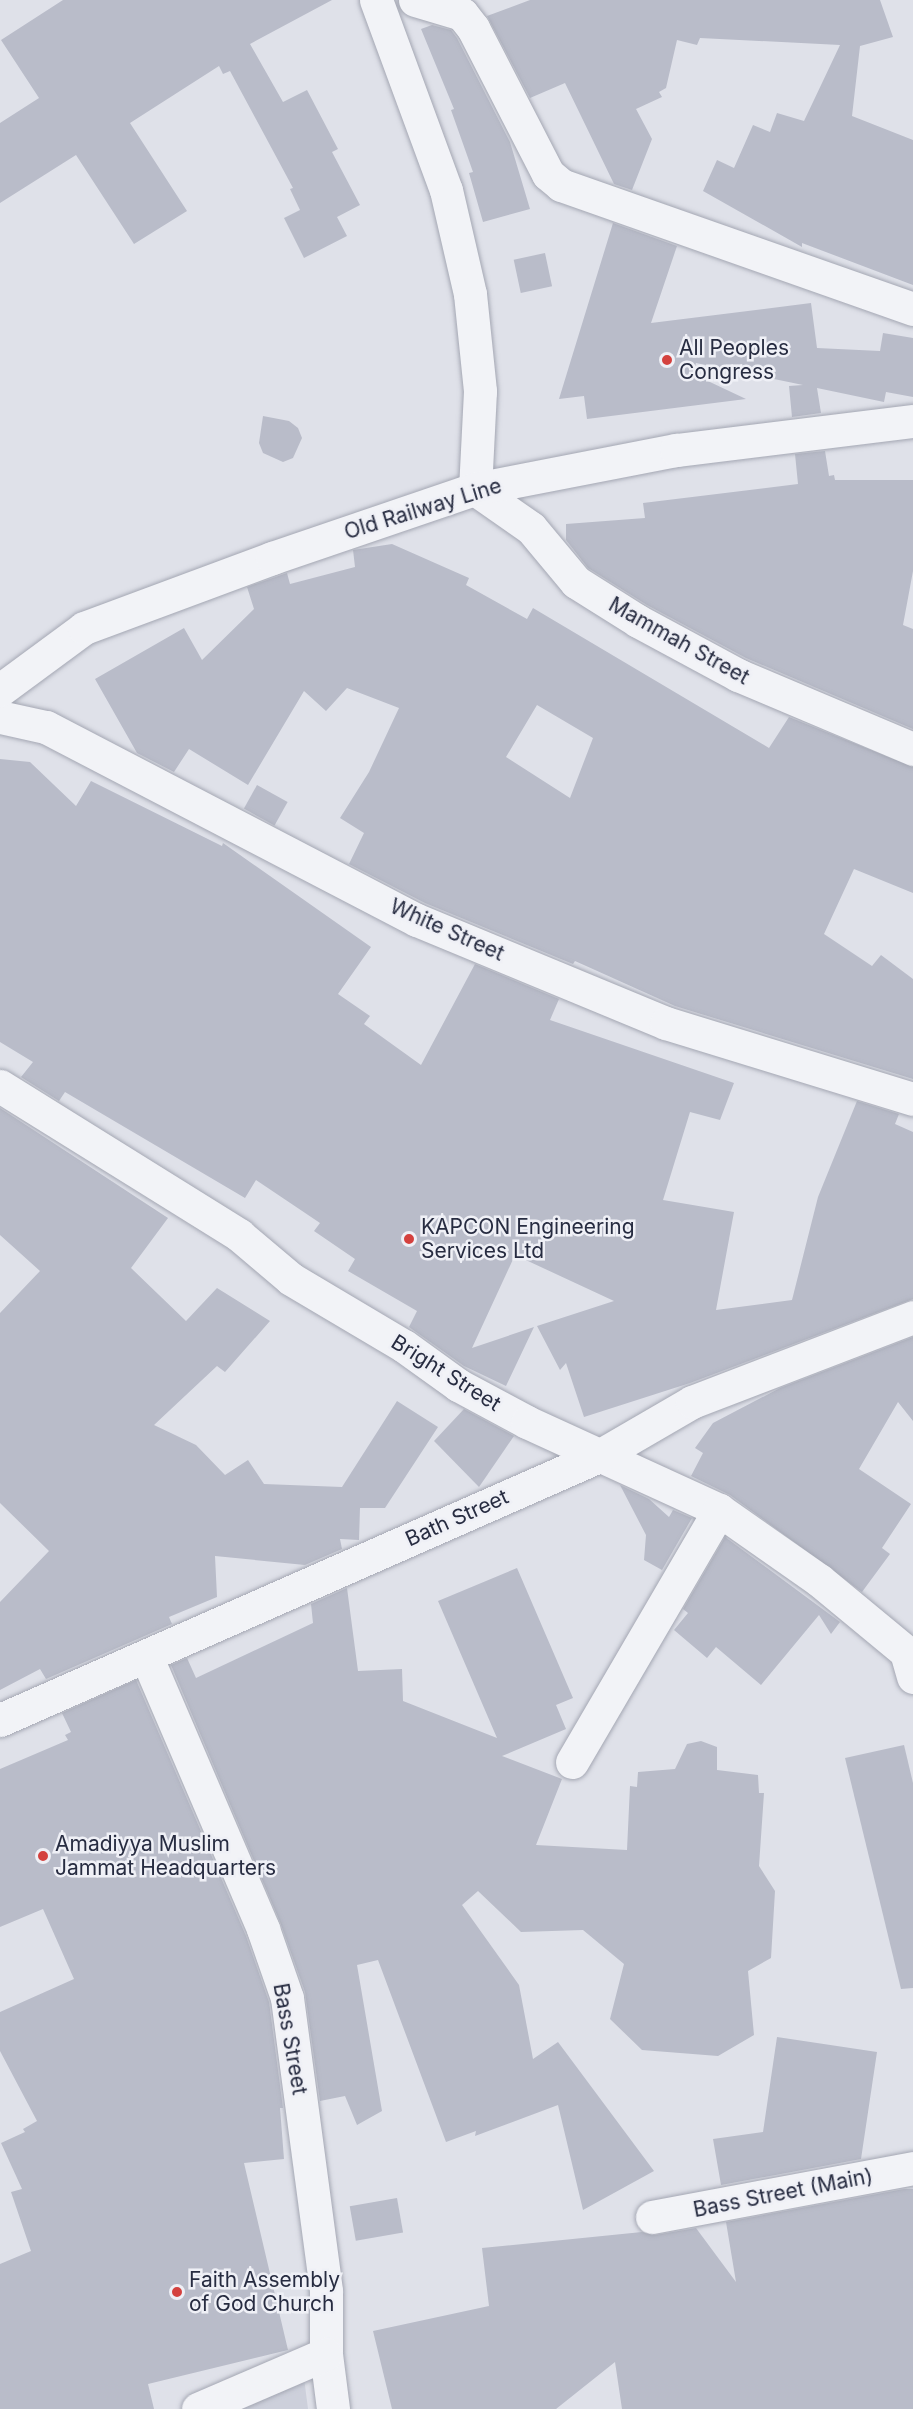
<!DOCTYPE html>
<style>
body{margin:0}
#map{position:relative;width:913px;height:2409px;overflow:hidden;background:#dfe1e9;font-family:Inter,sans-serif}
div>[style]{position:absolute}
.built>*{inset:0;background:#cdd0db}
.building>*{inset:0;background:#b9bcc9;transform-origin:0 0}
.roads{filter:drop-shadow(0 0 2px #a4a7b3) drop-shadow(0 0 2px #a4a7b3)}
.minor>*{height:33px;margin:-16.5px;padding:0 16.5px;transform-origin:16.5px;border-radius:16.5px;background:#f2f3f7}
.tertiary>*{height:33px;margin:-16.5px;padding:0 16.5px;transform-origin:16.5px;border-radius:16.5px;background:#f2f3f7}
.dots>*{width:16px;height:16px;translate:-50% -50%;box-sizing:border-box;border:3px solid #eff0f6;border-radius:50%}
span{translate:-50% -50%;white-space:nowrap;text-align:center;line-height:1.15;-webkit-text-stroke:5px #eff0f6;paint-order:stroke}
.poi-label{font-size:21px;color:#272c41}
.left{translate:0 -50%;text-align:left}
.street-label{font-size:21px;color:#272c41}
</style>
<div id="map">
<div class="built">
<i style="clip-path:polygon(303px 2370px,308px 2409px,216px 2409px)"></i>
</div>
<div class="building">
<i style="clip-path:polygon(63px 0,332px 0,250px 44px,283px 102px,307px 90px,338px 149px,332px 152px,360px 205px,337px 217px,347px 236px,304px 258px,284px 218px,300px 210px,290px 189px,293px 188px,230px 71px,223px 74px,219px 66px,130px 123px,187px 211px,134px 244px,76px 155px,0 203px,0 123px,39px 98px,1px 40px)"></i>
<i style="clip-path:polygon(530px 0,880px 0,893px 37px,860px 46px,852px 116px,913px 140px,913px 285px,802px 243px,802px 247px,703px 191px,717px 160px,734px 168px,753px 125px,770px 132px,777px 113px,804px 121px,840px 45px,700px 38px,697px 45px,677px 40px,666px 88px,659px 92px,662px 97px,636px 109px,652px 139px,632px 190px,614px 184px,565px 83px,530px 98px,487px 16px)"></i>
<i style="clip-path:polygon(432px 25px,451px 30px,457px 38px,510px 142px,530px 209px,483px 222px,469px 173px,473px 172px,451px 110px,454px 109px,421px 29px)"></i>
<i style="clip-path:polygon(613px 223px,677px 246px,651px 323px,811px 303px,817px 348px,880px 351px,883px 333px,913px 338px,913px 397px,886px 392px,884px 402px,817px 388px,821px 413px,792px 417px,789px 386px,803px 385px,696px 363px,693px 374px,746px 399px,587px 419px,584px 396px,559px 399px)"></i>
<i style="left:545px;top:253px;width:34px;height:32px;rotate:78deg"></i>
<i style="clip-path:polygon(263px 416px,289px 421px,298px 428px,302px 438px,293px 458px,283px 462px,263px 453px,259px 443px)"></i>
<i style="clip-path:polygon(825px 451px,829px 476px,834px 475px,835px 480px,913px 480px,913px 571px,903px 625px,913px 629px,913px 729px,746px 658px,647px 605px,588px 568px,566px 540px,566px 524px,645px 518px,643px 503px,798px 484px,795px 454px)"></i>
<i style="clip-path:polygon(evenodd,392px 544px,469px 578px,466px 585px,527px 619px,533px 608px,769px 748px,789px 717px,913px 767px,913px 893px,854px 869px,824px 934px,872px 966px,881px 955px,913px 979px,913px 1079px,675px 1006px,575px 961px,573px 964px,425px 903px,349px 864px,364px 833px,340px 818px,369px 772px,399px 708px,347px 688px,326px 711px,304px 691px,248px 785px,189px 749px,174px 772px,137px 753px,95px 679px,184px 628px,202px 660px,254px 609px,247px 587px,287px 573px,290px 584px,355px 567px,353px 550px,392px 544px,537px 705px,593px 738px,570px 798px,506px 757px,537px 705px)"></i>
<i style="clip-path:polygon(0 759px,30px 762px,76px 806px,91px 781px,222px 846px,223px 843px,371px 947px,338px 994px,370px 1016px,364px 1024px,421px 1065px,475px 964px,559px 999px,550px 1020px,734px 1083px,720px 1120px,690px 1112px,663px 1200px,734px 1212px,716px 1310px,792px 1300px,818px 1197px,857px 1101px,899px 1114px,895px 1124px,913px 1132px,913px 1299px,690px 1383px,584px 1417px,566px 1363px,560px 1370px,537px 1326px,614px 1301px,515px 1255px,472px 1348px,534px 1327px,506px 1386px,464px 1366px,409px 1327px,417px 1311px,348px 1271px,355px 1259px,314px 1231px,320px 1223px,256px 1180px,245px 1198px,65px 1092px,59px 1101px,21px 1077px,33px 1062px,0 1042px)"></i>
<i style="left:257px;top:785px;width:35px;height:27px;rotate:29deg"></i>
<i style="clip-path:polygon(0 1108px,168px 1218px,131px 1268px,186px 1321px,217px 1288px,270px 1321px,225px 1372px,217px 1366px,154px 1425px,196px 1445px,225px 1475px,248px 1460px,264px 1484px,342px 1487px,397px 1401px,438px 1427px,385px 1508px,360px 1508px,359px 1540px,340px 1539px,342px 1549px,305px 1565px,215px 1556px,217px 1597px,169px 1617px,172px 1624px,46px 1679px,40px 1669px,0 1690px,0 1602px,49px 1551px,0 1503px,0 1313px,40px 1271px,0 1235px)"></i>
<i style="clip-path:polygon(913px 1337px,913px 1421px,898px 1402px,859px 1469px,911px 1504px,882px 1548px,890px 1554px,862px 1592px,730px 1495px,691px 1476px,703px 1453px,695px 1448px,713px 1423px,780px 1388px)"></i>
<i style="clip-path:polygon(464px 1409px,514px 1436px,479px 1487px,434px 1441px)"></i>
<i style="clip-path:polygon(620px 1485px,649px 1499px,669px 1517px,673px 1510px,692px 1518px,662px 1570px,644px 1560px,646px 1535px)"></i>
<i style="clip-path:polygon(725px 1537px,840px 1622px,831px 1634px,819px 1615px,761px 1685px,716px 1647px,707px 1658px,674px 1630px,688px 1613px,683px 1609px)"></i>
<i style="clip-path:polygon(517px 1568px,573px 1698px,556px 1705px,566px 1729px,502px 1756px,562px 1779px,536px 1845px,627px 1850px,630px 1786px,637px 1787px,638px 1772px,675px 1769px,687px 1744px,701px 1741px,717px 1747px,717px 1770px,758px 1775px,759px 1793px,764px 1793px,759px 1866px,775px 1891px,771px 1958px,748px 1971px,754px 2035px,718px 2056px,642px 2050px,610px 2019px,624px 1964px,583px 1930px,521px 1932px,478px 1891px,462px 1905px,519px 1985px,533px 2059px,558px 2042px,654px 2171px,583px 2210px,558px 2105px,475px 2136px,476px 2131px,446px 2142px,378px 1960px,357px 1965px,382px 2111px,357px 2125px,345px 2096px,320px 2101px,305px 1992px,280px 1922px,171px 1665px,187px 1658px,196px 1678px,313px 1623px,311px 1604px,347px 1588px,358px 1671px,402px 1669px,403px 1701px,497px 1738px,438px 1601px)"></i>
<i style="clip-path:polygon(136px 1680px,246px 1936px,269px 2002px,283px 2108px,280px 2108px,284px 2159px,244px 2163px,288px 2350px,148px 2384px,154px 2409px,0 2409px,0 2264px,31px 2251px,11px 2192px,22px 2189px,1px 2143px,25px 2132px,23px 2129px,37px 2121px,0 2051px,0 2012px,74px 1979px,43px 1909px,0 1927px,0 1769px,68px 1740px,65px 1735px,71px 1732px,62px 1713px)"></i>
<i style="clip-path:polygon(904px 1745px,913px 1783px,913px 1988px,901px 1989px,845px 1758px)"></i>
<i style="clip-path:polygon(777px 2037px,877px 2052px,861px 2159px,721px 2185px,713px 2139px,763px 2132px)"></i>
<i style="clip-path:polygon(904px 2189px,913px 2189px,913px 2409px,622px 2409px,615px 2362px,556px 2409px,392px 2409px,373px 2331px,489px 2306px,482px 2248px,642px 2232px,655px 2235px,696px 2228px,736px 2282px,726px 2222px)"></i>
<i style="left:397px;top:2198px;width:35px;height:48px;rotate:80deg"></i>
</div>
<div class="roads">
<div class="minor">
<i style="left:415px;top:0;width:49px;rotate:16.6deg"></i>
<i style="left:462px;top:14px;width:18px;rotate:52deg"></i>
<i style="left:473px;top:28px;width:164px;rotate:62.8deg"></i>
<i style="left:548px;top:174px;width:17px;rotate:40deg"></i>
<i style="left:561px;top:185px;width:373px;rotate:19.4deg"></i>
<i style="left:475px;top:489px;width:68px;rotate:34.9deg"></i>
<i style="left:531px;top:528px;width:70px;rotate:50.2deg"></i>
<i style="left:576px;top:582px;width:73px;rotate:32.2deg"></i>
<i style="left:638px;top:621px;width:114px;rotate:28.4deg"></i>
<i style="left:738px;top:675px;width:190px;rotate:22.9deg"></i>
<i style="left:0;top:717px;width:47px;rotate:12.3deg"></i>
<i style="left:46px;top:727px;width:418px;rotate:27.5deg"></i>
<i style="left:417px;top:920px;width:269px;rotate:22.5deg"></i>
<i style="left:666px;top:1023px;width:258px;rotate:17.1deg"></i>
<i style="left:0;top:1086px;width:282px;rotate:31.9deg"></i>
<i style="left:239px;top:1235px;width:68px;rotate:40.2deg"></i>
<i style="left:291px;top:1279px;width:131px;rotate:30.7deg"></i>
<i style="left:404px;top:1346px;width:67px;rotate:35.8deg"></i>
<i style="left:458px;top:1385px;width:78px;rotate:28.2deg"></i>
<i style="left:527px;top:1422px;width:211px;rotate:24.6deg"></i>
<i style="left:719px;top:1510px;width:122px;rotate:35deg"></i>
<i style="left:819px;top:1580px;width:113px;rotate:39.6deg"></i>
<i style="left:906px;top:1652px;width:26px;rotate:74deg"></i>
<i style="left:147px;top:1658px;width:295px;rotate:66.8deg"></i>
<i style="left:263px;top:1929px;width:73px;rotate:70.8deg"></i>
<i style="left:287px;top:1998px;width:296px;rotate:82.4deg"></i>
<i style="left:326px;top:2291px;width:63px;rotate:90deg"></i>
<i style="left:326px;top:2354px;width:55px;rotate:82.7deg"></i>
<i style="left:0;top:1720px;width:655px;rotate:-23.78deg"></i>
<i style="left:599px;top:1456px;width:108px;rotate:-30.1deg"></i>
<i style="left:692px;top:1402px;width:237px;rotate:-21deg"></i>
<i style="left:572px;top:1762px;width:292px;rotate:-59.7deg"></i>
<i style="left:652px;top:2217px;width:266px;rotate:-10.6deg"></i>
<i style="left:198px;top:2409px;width:139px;rotate:-23.3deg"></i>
</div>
<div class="tertiary">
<i style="left:376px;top:0;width:202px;rotate:69.8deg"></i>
<i style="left:446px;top:190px;width:107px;rotate:77deg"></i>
<i style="left:470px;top:294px;width:98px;rotate:84.1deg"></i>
<i style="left:480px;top:391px;width:98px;rotate:92.9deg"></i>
<i style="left:0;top:690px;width:104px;rotate:-36.4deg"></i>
<i style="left:84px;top:628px;width:201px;rotate:-20.4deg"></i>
<i style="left:272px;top:558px;width:214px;rotate:-18.8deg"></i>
<i style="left:475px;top:489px;width:205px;rotate:-11deg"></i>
<i style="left:676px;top:450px;width:239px;rotate:-7deg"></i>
</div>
</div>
<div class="dots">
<i style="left:667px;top:360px;background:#d4413e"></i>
<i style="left:409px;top:1239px;background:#d4413e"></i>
<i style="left:43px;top:1856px;background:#d4413e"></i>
<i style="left:177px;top:2292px;background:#d4413e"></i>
</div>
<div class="poi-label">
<span class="left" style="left:679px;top:360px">All Peoples<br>Congress</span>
<span class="left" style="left:421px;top:1239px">KAPCON Engineering<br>Services Ltd</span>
<span class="left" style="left:55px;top:1856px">Amadiyya Muslim<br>Jammat Headquarters</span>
<span class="left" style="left:189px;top:2292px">Faith Assembly<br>of God Church</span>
</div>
<div class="street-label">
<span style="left:423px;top:509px;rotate:-17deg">Old Railway Line</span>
<span style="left:679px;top:641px;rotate:29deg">Mammah Street</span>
<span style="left:447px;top:930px;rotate:24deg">White Street</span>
<span style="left:446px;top:1373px;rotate:32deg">Bright Street</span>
<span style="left:457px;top:1518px;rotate:-24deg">Bath Street</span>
<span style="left:290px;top:2039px;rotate:80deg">Bass Street</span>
<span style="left:783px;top:2193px;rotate:-11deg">Bass Street (Main)</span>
</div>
</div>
